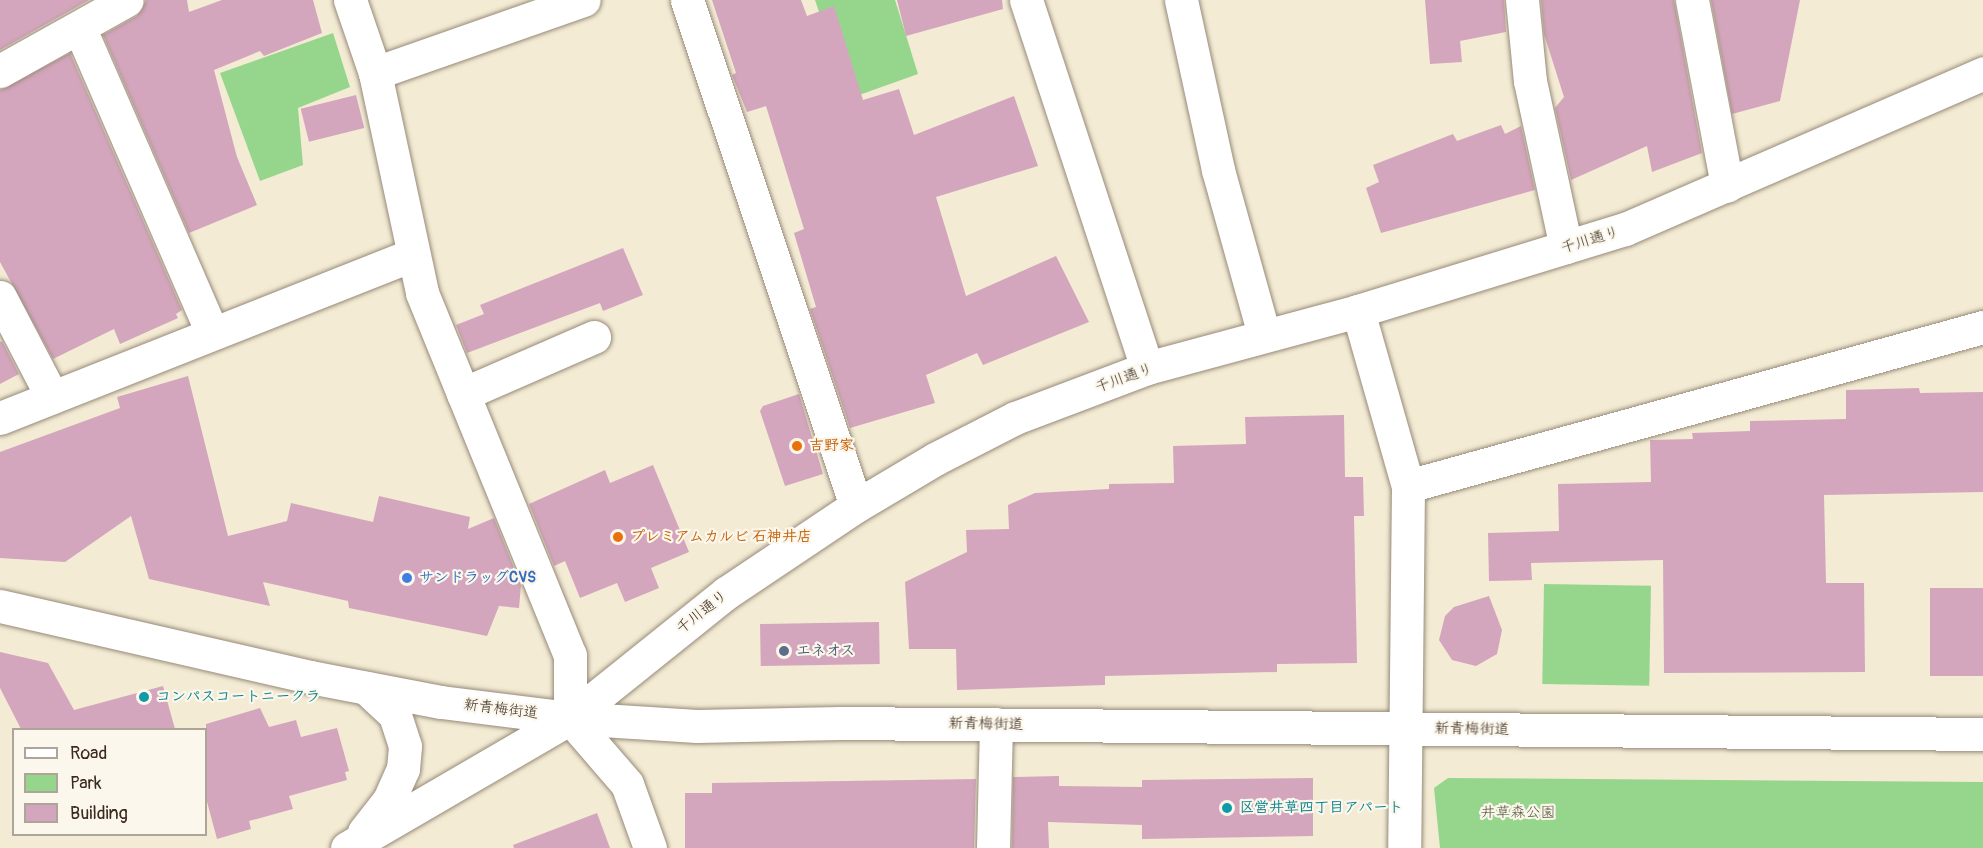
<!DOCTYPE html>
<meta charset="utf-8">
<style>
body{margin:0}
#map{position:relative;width:1983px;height:848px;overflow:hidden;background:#f3ebd4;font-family:Pangolin,"Klee One",sans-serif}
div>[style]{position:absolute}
.green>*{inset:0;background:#96d68c;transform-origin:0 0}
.building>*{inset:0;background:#d4a6bd;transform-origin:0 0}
.roads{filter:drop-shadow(0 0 2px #978a79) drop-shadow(0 0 2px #978a79)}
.minor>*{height:33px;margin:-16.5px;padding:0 16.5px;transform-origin:16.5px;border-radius:16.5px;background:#fff}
.major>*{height:33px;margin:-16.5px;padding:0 16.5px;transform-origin:16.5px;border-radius:16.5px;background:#fff}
.dots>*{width:16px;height:16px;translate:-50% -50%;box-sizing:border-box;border:3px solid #fbf7ec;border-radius:50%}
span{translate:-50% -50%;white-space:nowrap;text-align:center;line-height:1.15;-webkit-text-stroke:4.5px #fbf7ec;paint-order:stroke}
.street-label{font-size:15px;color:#3b2a1e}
.food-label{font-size:15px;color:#c56008;font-weight:700}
.left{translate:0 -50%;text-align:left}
.shop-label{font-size:15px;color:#366cbe;font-weight:700}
.service-label{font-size:15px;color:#4e5e75;font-weight:700}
.culture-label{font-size:15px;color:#0d838f;font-weight:700}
.park-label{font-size:15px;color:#52553a}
.legend{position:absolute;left:12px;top:728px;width:195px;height:108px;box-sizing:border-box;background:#fbf7ec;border:2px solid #aea59a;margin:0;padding:8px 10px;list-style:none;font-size:18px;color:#3b2a1e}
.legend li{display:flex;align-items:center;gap:12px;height:30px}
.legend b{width:30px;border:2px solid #aea59a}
</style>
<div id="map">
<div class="green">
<i style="clip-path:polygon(815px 0,895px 0,918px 74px,848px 99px)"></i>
<i style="clip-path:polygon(333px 33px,350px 87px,298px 108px,303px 165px,260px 181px,220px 73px)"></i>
<i style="left:1544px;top:584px;width:107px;height:100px;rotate:1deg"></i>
<i style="clip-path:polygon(1448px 778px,1983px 782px,1983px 848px,1440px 848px,1434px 788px)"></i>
</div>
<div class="building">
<i style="clip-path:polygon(0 0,89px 0,0 50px)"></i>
<i style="clip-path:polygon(146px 0,187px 0,189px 12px,222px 0,313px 0,322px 33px,264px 56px,260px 51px,214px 70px,237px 157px,257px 205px,189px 233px,103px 35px,137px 16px)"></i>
<i style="clip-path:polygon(712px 0,801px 0,807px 16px,834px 6px,863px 100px,899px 89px,914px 135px,1014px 96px,1038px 166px,936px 197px,966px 296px,1056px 256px,1089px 322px,983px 365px,977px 353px,926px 375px,935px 403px,850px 428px,810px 309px,816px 307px,794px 233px,804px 229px,766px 106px,747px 112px,732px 75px,736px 73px)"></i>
<i style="clip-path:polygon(897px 0,1002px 0,1003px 9px,906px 36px)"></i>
<i style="clip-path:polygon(1425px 0,1504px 0,1506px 32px,1460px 41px,1462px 62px,1430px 64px)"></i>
<i style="clip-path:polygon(1541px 0,1674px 0,1702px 153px,1652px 172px,1647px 146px,1571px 180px,1555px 108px,1564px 97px,1544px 34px)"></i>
<i style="clip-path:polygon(1711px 0,1800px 0,1780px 101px,1732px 114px)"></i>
<i style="clip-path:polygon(70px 53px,182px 310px,176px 314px,178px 318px,120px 344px,114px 329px,53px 359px,0 262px,0 90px)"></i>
<i style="left:356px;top:95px;width:34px;height:57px;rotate:76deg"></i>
<i style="clip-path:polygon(1501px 125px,1505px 134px,1521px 126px,1535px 190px,1381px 233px,1366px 188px,1379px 182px,1373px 165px,1453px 134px,1457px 141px)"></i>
<i style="clip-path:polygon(623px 248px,643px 295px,603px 311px,600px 303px,467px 353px,456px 325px,484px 314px,480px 305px)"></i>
<i style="clip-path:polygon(2px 341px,19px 374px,0 384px,0 342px)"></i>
<i style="clip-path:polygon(188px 376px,228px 536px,287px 521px,291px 503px,373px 522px,379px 496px,470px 517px,468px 529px,494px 518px,521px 585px,519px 608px,499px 606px,487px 636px,349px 608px,348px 601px,263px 582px,270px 606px,149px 579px,131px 516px,65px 562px,0 558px,0 452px,120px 408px,117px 397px)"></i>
<i style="clip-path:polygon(1919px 388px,1920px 393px,1983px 392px,1983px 492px,1824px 495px,1826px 583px,1864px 583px,1865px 672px,1664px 673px,1663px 560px,1531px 563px,1532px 580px,1489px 581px,1488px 533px,1559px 531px,1558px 484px,1651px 482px,1650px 440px,1693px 439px,1692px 433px,1750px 431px,1750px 421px,1846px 419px,1846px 390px)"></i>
<i style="clip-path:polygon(799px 394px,823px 474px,785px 486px,760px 411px,763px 406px)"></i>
<i style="clip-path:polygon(1344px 415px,1345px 477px,1363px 477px,1364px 516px,1354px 516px,1357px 663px,1277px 664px,1277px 672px,1105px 676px,1105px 685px,957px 690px,956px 649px,909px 649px,905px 582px,967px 552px,966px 530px,1009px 529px,1008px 505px,1035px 493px,1109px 489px,1109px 484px,1174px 483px,1173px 446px,1246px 444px,1245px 417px)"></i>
<i style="clip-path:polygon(653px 465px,689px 552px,651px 568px,659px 588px,625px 602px,617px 583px,580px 598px,565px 561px,554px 566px,529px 504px,605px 470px,610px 483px)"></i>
<i style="left:1930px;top:588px;width:53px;height:88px"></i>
<i style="clip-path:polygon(1489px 596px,1502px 630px,1497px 654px,1476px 666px,1452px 660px,1439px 640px,1445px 616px,1454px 607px)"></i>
<i style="left:879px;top:622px;width:42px;height:119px;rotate:89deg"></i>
<i style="clip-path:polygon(0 652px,48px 663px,74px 710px,163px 686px,175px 729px,21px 729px,0 688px)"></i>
<i style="clip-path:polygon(260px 708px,269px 727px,296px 720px,301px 737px,337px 728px,349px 771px,345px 772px,347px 780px,289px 796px,293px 809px,249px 821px,251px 829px,217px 839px,206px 798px,206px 724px)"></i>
<i style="clip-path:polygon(1059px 776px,1059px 786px,1142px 787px,1142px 780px,1313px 778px,1313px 836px,1142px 839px,1142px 825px,1048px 822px,1049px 848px,1012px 848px,1013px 777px)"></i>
<i style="clip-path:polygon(976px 779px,974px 848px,685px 848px,685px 793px,712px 793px,712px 783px)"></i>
<i style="clip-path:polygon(597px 813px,610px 848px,514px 848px,513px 845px)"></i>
</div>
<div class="roads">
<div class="minor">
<i style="left:350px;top:0;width:77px;rotate:71.1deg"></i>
<i style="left:375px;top:73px;width:225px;rotate:77.9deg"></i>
<i style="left:422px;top:293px;width:391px;rotate:67.8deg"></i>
<i style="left:570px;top:655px;width:63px;rotate:90deg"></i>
<i style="left:570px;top:718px;width:87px;rotate:49.2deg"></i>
<i style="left:627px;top:784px;width:68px;rotate:70.2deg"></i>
<i style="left:687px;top:0;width:533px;rotate:71.53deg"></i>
<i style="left:1026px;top:0;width:387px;rotate:71.8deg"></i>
<i style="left:1181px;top:0;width:174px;rotate:77.7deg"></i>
<i style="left:1218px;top:170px;width:171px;rotate:74.4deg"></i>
<i style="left:1522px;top:0;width:81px;rotate:84.4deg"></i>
<i style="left:1530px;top:81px;width:170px;rotate:77.8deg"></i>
<i style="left:1692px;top:0;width:189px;rotate:79.3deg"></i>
<i style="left:80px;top:29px;width:331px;rotate:66.5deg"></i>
<i style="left:0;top:71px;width:145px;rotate:-29.2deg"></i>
<i style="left:375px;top:73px;width:221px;rotate:-19.3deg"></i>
<i style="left:0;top:297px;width:113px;rotate:62.5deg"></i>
<i style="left:1358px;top:311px;width:182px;rotate:74.1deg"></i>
<i style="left:1408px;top:486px;width:362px;rotate:90.6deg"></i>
<i style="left:463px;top:394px;width:143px;rotate:-23.5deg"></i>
<i style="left:0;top:418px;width:442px;rotate:-21.6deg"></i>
<i style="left:1408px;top:486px;width:597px;rotate:-15.46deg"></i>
<i style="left:993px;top:848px;width:124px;rotate:-88.6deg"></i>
</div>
<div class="major">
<i style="left:0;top:606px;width:318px;rotate:12.9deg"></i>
<i style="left:310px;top:677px;width:133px;rotate:10.8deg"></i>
<i style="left:441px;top:702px;width:130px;rotate:7.1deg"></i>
<i style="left:570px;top:718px;width:127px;rotate:3.6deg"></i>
<i style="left:697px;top:726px;width:144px;rotate:-1.2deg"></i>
<i style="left:841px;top:723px;width:1142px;rotate:0.55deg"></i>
<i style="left:364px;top:832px;width:41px;rotate:-52deg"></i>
<i style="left:389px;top:800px;width:34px;rotate:-66deg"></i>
<i style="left:403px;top:769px;width:23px;rotate:-85deg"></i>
<i style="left:405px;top:746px;width:33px;rotate:-108deg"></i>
<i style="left:395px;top:715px;width:40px;rotate:-137deg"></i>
<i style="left:347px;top:848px;width:258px;rotate:-30.2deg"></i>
<i style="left:570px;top:718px;width:200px;rotate:-38.7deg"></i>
<i style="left:726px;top:593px;width:156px;rotate:-33.8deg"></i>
<i style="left:856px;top:506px;width:92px;rotate:-30.7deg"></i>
<i style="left:935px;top:459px;width:90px;rotate:-27.1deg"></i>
<i style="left:1015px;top:418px;width:141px;rotate:-20.7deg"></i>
<i style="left:1147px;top:368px;width:219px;rotate:-15.1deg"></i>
<i style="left:1358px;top:311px;width:279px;rotate:-17.1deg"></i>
<i style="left:1625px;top:229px;width:391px;rotate:-23.5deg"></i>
</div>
</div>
<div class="dots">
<i style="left:797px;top:446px;background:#e8710a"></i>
<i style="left:618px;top:537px;background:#e8710a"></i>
<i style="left:407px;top:578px;background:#3f7fe0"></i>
<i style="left:784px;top:651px;background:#5c6f8a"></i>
<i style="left:144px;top:697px;background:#0f9aa8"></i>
<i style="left:1227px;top:808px;background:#0f9aa8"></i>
</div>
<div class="street-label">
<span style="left:1590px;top:240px;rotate:-17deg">千川通り</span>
<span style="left:1124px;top:378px;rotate:-20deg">千川通り</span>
<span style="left:702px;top:612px;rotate:-38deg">千川通り</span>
<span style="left:501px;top:709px;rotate:7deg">新青梅街道</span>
<span style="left:986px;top:724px;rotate:1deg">新青梅街道</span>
<span style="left:1472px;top:729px;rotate:1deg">新青梅街道</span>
</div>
<div class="food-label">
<span class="left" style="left:809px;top:446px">吉野家</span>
<span class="left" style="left:630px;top:537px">プレミアムカルビ 石神井店</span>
</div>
<div class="shop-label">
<span class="left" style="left:419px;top:578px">サンドラッグCVS</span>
</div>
<div class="service-label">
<span class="left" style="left:796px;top:651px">エネオス</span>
</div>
<div class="culture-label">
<span class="left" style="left:156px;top:697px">コンパスコートニークラ</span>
<span class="left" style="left:1239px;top:808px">区営井草四丁目アパート</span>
</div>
<div class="park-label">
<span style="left:1518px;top:813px">井草森公園</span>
</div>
<ul class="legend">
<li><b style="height:8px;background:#fff"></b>Road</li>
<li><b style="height:16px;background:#96d68c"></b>Park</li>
<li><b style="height:16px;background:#d4a6bd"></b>Building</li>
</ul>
</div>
